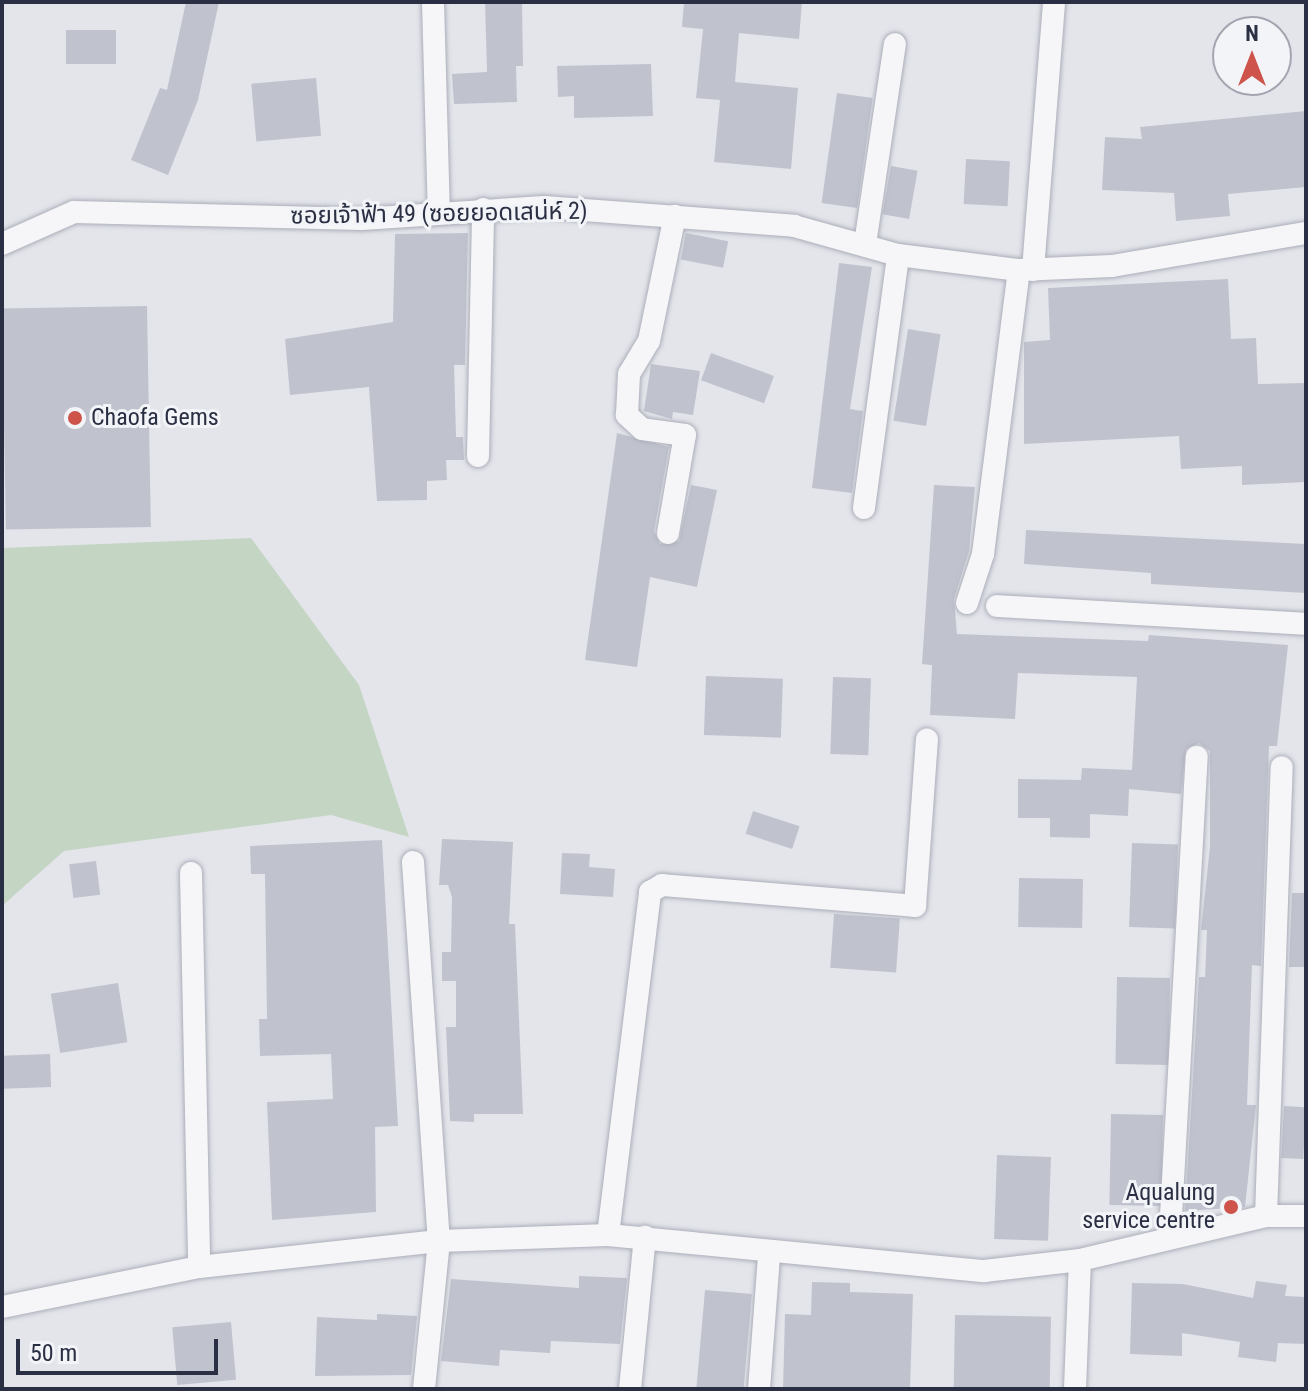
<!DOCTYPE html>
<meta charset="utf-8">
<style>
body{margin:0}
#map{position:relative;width:1308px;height:1391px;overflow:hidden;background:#e3e5eb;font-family:"Roboto Condensed","Noto Sans Thai",sans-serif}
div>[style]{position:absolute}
.green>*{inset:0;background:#c5d5c4}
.building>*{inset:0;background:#c0c3ce;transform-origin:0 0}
.roads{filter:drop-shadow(0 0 2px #acaeb9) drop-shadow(0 0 2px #acaeb9)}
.street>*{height:22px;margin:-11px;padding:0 11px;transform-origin:11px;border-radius:11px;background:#f6f6f9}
.dots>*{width:22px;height:22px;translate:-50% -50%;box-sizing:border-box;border:4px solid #f3f4f8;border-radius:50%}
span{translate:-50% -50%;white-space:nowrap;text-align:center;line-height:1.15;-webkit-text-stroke:6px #f3f4f8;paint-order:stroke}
.street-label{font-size:24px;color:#2b2f43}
.poi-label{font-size:24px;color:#2b2f43}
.left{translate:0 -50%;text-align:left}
.right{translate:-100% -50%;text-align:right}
.frame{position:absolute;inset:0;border:4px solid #2b2f43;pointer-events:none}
.north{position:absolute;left:1212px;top:16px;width:80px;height:80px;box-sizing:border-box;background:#f3f4f8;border:2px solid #a3a5b0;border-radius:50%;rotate:0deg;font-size:22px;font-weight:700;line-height:32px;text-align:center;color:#2b2f43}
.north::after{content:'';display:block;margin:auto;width:28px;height:36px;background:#cd534b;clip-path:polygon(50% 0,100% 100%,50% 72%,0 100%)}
.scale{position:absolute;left:16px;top:1339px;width:202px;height:36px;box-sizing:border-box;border:4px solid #2b2f43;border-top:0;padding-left:10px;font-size:24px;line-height:28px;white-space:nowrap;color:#2b2f43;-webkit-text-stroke:6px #f3f4f8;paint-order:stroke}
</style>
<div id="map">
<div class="green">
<i style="clip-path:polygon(251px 538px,359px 685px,409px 837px,331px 815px,64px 851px,2px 906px,2px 548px)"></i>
</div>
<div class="building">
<i style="clip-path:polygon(186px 2px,219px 2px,198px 100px,168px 175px,131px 160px,160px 88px,167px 90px)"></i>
<i style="clip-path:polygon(485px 2px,522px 2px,523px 66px,516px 66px,517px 102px,454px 104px,452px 74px,487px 72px)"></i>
<i style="clip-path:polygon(684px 2px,802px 2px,799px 39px,739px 33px,735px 82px,798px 88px,791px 169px,714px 162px,720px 100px,696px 98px,703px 29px,682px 27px)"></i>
<i style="left:66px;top:30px;width:50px;height:34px"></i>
<i style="clip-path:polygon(651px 64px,653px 116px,574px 118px,574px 96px,558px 97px,557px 66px)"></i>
<i style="left:316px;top:78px;width:58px;height:65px;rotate:85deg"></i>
<i style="left:837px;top:93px;width:36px;height:111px;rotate:8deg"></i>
<i style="clip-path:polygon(1306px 111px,1306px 187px,1228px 194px,1230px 216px,1176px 221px,1174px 193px,1102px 190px,1105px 137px,1142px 139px,1140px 127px)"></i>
<i style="left:966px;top:159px;width:44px;height:45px;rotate:3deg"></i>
<i style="left:891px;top:166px;width:27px;height:49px;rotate:10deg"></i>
<i style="clip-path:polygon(468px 233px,465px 365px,454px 365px,456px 437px,463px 437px,464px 460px,446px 460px,447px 480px,427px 481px,427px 500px,377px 501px,369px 387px,290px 395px,285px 339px,393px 322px,395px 234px)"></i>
<i style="left:686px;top:233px;width:43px;height:27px;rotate:11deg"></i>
<i style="clip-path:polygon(839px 263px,872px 267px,850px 409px,863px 411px,852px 493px,812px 488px)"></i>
<i style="clip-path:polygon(1228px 279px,1231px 339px,1256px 338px,1258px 384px,1306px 383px,1306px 482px,1242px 485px,1242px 466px,1181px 469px,1179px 436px,1024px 444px,1024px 342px,1050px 340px,1048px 288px)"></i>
<i style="left:147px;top:306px;width:221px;height:145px;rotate:89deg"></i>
<i style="left:908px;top:329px;width:33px;height:93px;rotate:9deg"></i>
<i style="left:711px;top:353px;width:67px;height:29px;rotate:20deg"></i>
<i style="clip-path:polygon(651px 364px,700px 371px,693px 415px,673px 412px,672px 419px,644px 411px)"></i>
<i style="clip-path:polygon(617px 433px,669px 447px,654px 531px,660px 544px,679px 541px,691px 485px,717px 490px,697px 587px,650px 577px,637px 667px,585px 660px)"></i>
<i style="clip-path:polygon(934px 485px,975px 487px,969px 551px,954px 599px,957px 634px,1148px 641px,1149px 635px,1288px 645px,1277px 746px,1269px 746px,1261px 966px,1252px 965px,1247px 1105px,1256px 1105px,1245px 1207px,1185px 1211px,1199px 977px,1205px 977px,1207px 930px,1201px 930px,1210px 847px,1210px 751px,1199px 743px,1186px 749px,1181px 794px,1129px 789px,1128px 816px,1090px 814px,1090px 838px,1050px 837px,1050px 818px,1018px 818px,1018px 779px,1081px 780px,1082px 768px,1132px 770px,1137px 677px,1018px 673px,1015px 719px,930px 715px,932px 665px,922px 664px)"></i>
<i style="clip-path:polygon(1026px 530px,1306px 544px,1306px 593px,1151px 584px,1151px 573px,1024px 564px)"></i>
<i style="left:706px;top:676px;width:77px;height:59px;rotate:2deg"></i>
<i style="left:833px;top:677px;width:38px;height:77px;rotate:2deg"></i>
<i style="left:753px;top:811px;width:49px;height:24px;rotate:18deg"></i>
<i style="clip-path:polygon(442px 839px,513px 842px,509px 924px,515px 924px,523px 1114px,474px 1114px,474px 1122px,450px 1121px,446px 1027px,456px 1027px,456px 981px,442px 981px,442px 952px,451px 952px,452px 897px,448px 885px,439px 885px)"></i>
<i style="clip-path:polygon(382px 840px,398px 1126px,375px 1127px,376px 1212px,272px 1220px,267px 1102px,333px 1099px,331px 1054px,260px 1056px,259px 1019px,267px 1019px,265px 874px,251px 874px,250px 846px)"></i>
<i style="left:1132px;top:843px;width:46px;height:84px;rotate:2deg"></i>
<i style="clip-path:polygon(562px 853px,590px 854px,589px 867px,615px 869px,613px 897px,560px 894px)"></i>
<i style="left:96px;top:861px;width:34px;height:27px;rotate:83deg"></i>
<i style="left:1019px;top:878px;width:64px;height:49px;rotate:1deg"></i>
<i style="clip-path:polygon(1292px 893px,1306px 893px,1306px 967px,1289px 967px)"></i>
<i style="left:834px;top:914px;width:66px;height:54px;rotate:4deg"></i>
<i style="left:1117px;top:977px;width:53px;height:87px;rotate:1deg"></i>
<i style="left:118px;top:983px;width:60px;height:68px;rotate:81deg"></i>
<i style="left:50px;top:1054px;width:33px;height:48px;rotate:88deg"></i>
<i style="left:1284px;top:1106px;width:22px;height:52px;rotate:3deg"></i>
<i style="left:1111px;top:1114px;width:52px;height:91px;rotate:1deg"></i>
<i style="left:997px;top:1155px;width:54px;height:84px;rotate:2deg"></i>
<i style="clip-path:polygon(579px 1276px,627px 1278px,620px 1344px,551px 1341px,550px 1353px,500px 1350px,499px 1366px,441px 1361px,451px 1279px,579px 1288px)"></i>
<i style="clip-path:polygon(1256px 1281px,1287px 1285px,1285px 1296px,1306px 1297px,1306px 1344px,1278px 1343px,1276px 1362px,1238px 1357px,1240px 1342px,1182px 1333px,1182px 1356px,1130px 1354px,1132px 1283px,1183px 1284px,1253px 1298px)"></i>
<i style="clip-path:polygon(812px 1282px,850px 1283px,850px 1292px,913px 1294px,910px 1389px,783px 1389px,785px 1314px,811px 1315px)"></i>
<i style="left:705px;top:1290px;width:47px;height:99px;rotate:5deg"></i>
<i style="clip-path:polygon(377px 1314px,417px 1316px,411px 1375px,315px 1376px,317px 1317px,377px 1320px)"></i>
<i style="left:955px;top:1315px;width:96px;height:74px;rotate:1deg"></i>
<i style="left:231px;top:1322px;width:58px;height:59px;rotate:85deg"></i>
</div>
<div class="roads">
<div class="street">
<i style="left:433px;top:2px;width:211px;rotate:88.4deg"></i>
<i style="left:2px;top:244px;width:79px;rotate:-24deg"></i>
<i style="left:74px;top:212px;width:288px;rotate:1.4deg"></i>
<i style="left:362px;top:219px;width:182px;rotate:-3.8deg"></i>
<i style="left:544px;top:207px;width:251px;rotate:4.3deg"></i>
<i style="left:794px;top:226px;width:108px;rotate:15.6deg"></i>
<i style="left:898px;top:255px;width:122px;rotate:7.1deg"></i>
<i style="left:1019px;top:270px;width:93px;rotate:-2.5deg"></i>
<i style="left:1112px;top:266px;width:197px;rotate:-9.7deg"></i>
<i style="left:865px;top:244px;width:202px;rotate:-81.5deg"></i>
<i style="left:1033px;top:270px;width:269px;rotate:-85.5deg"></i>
<i style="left:478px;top:456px;width:247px;rotate:-88.8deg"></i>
<i style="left:864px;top:508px;width:255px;rotate:-82.3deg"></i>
<i style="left:668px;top:533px;width:99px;rotate:-80.2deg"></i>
<i style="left:685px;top:435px;width:43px;rotate:-172.1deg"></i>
<i style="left:642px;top:429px;width:21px;rotate:-137deg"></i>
<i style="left:627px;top:415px;width:41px;rotate:-87.2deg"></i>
<i style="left:629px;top:374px;width:39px;rotate:-59deg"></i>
<i style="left:649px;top:341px;width:128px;rotate:-78.3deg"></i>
<i style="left:967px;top:603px;width:52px;rotate:-71.9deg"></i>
<i style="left:983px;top:554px;width:286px;rotate:-82.8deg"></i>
<i style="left:997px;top:606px;width:310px;rotate:3.3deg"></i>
<i style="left:413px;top:862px;width:380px;rotate:86.1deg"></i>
<i style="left:439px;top:1241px;width:149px;rotate:95.8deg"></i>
<i style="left:191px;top:873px;width:394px;rotate:88.8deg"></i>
<i style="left:1266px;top:1216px;width:449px;rotate:-88deg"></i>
<i style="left:1170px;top:1234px;width:478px;rotate:-86.8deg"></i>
<i style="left:608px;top:1235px;width:346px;rotate:-83deg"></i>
<i style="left:650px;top:892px;width:14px;rotate:-30deg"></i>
<i style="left:662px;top:885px;width:254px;rotate:4.7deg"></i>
<i style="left:915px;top:906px;width:167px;rotate:-85.9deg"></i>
<i style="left:2px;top:1307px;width:201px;rotate:-11.5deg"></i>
<i style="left:199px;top:1267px;width:241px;rotate:-6.2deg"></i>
<i style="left:439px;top:1241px;width:169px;rotate:-2deg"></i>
<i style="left:608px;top:1235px;width:378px;rotate:5.5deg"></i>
<i style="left:984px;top:1271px;width:97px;rotate:-6.5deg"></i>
<i style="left:1080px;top:1260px;width:191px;rotate:-13.3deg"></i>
<i style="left:1266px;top:1216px;width:40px"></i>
<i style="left:630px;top:1389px;width:153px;rotate:-84.4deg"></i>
<i style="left:759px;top:1389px;width:134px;rotate:-85.7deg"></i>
<i style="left:1075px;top:1389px;width:129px;rotate:-87.8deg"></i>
</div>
</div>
<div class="dots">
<i style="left:75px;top:418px;background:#cd534b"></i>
<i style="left:1231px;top:1207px;background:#cd534b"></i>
</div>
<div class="street-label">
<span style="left:439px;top:214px;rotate:-1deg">ซอยเจ้าฟ้า 49 (ซอยยอดเสน่ห์ 2)</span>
</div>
<div class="poi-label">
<span class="left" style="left:91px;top:418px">Chaofa Gems</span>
<span class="right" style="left:1215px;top:1207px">Aqualung<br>service centre</span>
</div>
<div class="frame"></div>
<div class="north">N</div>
<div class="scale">50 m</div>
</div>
